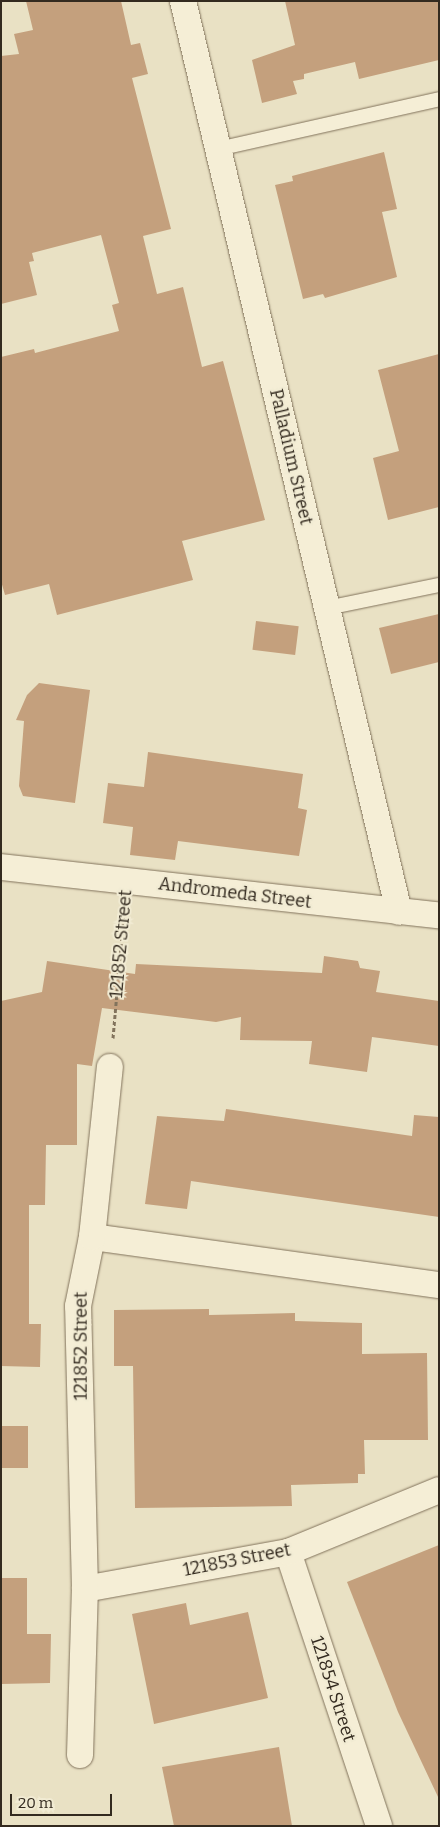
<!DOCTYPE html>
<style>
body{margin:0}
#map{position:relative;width:440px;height:1827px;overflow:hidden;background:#e9e1c4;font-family:Bitter,serif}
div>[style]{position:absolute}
.building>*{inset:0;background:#c4a07d;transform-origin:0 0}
.path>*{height:3px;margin-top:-1.5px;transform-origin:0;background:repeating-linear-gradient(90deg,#82735c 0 4px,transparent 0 6.5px)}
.roads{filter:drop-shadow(0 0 1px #82735c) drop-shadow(0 0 1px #82735c)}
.service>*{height:14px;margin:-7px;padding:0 7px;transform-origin:7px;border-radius:7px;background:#f5eed6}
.minor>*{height:26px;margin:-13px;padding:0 13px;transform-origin:13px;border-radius:13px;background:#f5eed6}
span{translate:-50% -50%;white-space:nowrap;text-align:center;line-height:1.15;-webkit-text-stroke:4px #f1ebd3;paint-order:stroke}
.street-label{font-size:18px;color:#332a1f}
.frame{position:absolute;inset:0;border:2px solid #332a1f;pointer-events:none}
.scale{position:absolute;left:10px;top:1794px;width:102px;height:22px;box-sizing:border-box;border:2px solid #332a1f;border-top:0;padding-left:6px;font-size:15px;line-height:18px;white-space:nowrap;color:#332a1f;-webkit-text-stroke:4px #f1ebd3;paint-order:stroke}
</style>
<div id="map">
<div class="building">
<i style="clip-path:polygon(26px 1px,121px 1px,131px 45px,140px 43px,148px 74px,132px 78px,171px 229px,143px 236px,157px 294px,183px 287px,202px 367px,223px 361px,265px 520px,182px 541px,193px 580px,57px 615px,49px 584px,5px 595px,1px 581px,1px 357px,34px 349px,35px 353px,119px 331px,112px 305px,119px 303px,101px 235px,32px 253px,34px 261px,29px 262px,37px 295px,1px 304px,1px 56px,19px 54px,14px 34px,33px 30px)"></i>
<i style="clip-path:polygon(285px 1px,439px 1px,439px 60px,359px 79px,355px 62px,304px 74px,304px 79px,293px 81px,297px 94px,262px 103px,252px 60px,295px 45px)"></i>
<i style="clip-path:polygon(384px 152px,397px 209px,382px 212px,397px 277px,325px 298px,323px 294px,303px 299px,275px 185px,293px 181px,292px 176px)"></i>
<i style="clip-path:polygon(439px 354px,439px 507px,388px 520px,373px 458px,399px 451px,378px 370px)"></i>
<i style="clip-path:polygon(439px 614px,439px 662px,391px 674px,379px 628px)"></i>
<i style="left:256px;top:621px;width:43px;height:29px;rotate:7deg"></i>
<i style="clip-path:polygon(39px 683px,90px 690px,75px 803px,23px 796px,19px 786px,24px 721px,16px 720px,27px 695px)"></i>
<i style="clip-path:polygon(148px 752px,303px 774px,298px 808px,307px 810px,299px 856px,178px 841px,175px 860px,130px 855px,133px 827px,103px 823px,108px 783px,144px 787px)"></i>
<i style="clip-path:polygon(324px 956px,358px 961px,360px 968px,380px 971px,376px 992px,439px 1001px,439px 1046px,372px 1037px,367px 1072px,309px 1064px,312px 1041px,240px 1040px,241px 1017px,216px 1022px,102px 1008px,92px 1066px,77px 1064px,77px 1145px,46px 1145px,45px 1205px,29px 1205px,29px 1324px,41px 1324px,40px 1367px,1px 1366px,1px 1001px,42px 992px,47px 961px,135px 974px,136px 964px,322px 973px)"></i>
<i style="clip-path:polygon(226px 1109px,412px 1136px,414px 1115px,439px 1117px,439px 1217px,191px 1181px,187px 1209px,145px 1204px,157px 1116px,224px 1121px)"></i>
<i style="clip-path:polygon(209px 1309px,209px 1315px,295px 1313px,295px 1321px,362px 1323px,362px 1354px,427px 1353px,428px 1440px,364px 1440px,365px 1474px,358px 1474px,358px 1483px,291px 1485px,292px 1506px,135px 1508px,133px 1366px,114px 1366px,114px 1310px)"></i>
<i style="left:1px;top:1426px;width:27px;height:42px"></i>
<i style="clip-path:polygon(439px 1545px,439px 1799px,398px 1712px,347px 1582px)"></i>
<i style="clip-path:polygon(1px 1578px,27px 1578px,27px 1634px,51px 1634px,50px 1683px,1px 1684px)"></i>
<i style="clip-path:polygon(186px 1603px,190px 1625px,248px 1612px,268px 1698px,154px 1724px,132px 1614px)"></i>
<i style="clip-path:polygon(279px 1747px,292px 1826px,174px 1826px,162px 1767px)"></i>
</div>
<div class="path">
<i style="left:113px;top:1038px;width:126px;rotate:-85deg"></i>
</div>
<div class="roads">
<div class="service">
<i style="left:218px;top:149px;width:227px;rotate:-12.7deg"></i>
<i style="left:327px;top:608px;width:114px;rotate:-11.6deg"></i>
</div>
<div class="minor">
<i style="left:183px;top:1px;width:936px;rotate:76.66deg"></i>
<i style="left:1px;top:867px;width:441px;rotate:6.3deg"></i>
<i style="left:92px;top:1237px;width:350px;rotate:7.9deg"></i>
<i style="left:288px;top:1552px;width:289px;rotate:71.6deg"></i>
<i style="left:85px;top:1589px;width:206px;rotate:-10.3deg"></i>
<i style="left:288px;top:1552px;width:163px;rotate:-22.3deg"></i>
<i style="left:80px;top:1755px;width:166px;rotate:-88.3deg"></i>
<i style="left:85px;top:1589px;width:283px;rotate:-91.4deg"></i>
<i style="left:78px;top:1306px;width:70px;rotate:-78.5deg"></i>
<i style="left:92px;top:1237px;width:171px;rotate:-84deg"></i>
</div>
</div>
<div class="street-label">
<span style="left:291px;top:457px;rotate:77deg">Palladium Street</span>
<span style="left:235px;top:893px;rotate:7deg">Andromeda Street</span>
<span style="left:121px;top:944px;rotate:-85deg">121852 Street</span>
<span style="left:81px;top:1346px;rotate:-90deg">121852 Street</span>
<span style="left:237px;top:1560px;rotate:-11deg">121853 Street</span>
<span style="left:333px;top:1689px;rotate:72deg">121854 Street</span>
</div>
<div class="frame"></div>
<div class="scale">20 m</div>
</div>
